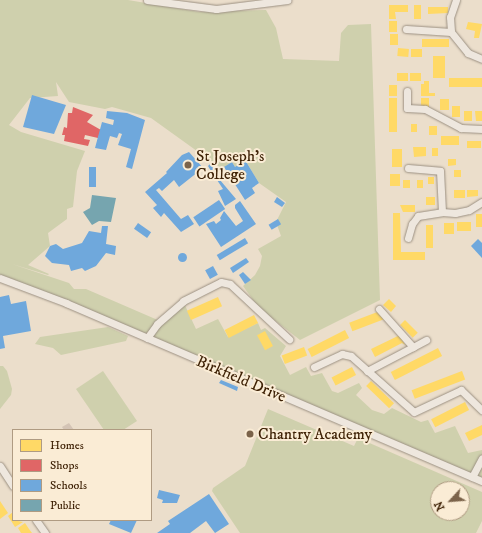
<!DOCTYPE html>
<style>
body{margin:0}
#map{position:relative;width:482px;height:533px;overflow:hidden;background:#ebdecb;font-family:"IM FELL DW Pica",serif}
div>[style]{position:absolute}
.green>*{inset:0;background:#cfd0ad}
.homes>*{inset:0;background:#ffd966;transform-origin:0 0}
.shops>*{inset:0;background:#e06666}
.schools>*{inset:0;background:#6fa8dc;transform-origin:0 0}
.round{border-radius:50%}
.public>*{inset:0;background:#76a5af}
.building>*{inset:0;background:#d4c4b5}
.roads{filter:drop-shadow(0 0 1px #9b9082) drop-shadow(0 0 1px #9b9082)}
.minor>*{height:7px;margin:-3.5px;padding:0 3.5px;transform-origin:3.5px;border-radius:3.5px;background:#eee7de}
.dots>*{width:11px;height:11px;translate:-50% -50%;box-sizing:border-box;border:2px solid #faecd5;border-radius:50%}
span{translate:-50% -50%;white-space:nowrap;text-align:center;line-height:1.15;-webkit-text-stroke:4px #faecd5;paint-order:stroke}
.poi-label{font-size:16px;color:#3e2105}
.left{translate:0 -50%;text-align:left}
.street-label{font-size:16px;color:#3e2105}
.legend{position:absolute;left:12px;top:429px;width:140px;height:92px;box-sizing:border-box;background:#faecd5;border:1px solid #af9b82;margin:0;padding:5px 7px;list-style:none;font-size:12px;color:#3e2105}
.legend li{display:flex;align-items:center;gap:8px;height:20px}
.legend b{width:20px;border:1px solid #af9b82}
.north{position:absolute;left:430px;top:481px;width:40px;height:40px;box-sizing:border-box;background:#faecd5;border:1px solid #af9b82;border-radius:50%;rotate:244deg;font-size:11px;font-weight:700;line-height:16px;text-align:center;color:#3e2105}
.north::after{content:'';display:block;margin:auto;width:14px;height:18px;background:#7b634a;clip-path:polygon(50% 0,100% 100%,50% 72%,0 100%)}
</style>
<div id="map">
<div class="green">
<i style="clip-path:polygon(0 0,128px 0,199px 12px,266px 10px,276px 28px,283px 59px,339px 61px,341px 33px,348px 25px,371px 24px,380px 300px,300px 340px,259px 308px,243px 286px,255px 275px,260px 266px,262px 256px,258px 249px,281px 236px,276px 222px,286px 202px,259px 183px,245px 160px,235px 167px,232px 162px,222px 169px,151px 118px,112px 107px,105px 109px,69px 102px,56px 82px,58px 96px,30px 98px,9px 125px,21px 132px,85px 151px,77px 171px,73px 207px,67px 209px,67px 219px,48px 233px,50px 246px,28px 265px,49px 274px,48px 275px,12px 264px,69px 283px,74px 289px,86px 289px,160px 321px,183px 301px,196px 329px,218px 319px,228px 337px,258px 323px,261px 330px,265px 328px,286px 346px,280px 356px,290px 375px,306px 367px,311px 376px,322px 373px,332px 391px,338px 393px,359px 383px,362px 388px,356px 395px,372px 410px,384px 414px,392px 408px,421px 422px,428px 420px,435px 433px,455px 426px,468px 453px,482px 450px,482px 481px,0 278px)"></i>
<i style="clip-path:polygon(108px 327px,128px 336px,126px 341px,61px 355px,53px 348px,35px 344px,40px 337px)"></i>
<i style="clip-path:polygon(0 366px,3px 366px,7px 371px,12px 389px,11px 395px,0 409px)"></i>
<i style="clip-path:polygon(103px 371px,137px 421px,123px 430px,104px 430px,76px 389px)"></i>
<i style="clip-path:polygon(evenodd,268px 409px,354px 446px,358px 438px,482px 492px,482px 521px,476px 533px,240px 533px,212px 491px,213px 488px,245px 466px,268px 409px,438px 489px,462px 489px,462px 513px,438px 513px,438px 489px)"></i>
</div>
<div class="homes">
<i style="clip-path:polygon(389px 5px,408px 5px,408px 12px,395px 12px,396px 19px,389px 19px)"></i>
<i style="left:421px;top:5px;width:14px;height:7px;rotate:90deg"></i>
<i style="clip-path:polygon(428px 7px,448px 7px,448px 13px,428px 14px)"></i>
<i style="left:389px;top:21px;width:8px;height:11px"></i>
<i style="clip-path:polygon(468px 22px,482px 24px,479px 38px,474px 38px,475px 31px,466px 29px)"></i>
<i style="left:390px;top:34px;width:8px;height:11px"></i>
<i style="left:449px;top:39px;width:8px;height:27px;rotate:90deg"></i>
<i style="left:398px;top:48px;width:11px;height:8px;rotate:5deg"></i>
<i style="left:411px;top:49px;width:11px;height:8px"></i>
<i style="left:433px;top:56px;width:12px;height:22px"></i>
<i style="left:397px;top:73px;width:11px;height:8px"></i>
<i style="left:410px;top:73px;width:11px;height:8px"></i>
<i style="left:482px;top:78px;width:9px;height:33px;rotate:90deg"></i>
<i style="clip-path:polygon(424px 81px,429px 81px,429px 93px,435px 93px,435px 96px,421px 96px,421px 84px,424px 84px)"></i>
<i style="left:389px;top:85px;width:8px;height:11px"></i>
<i style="left:389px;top:98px;width:8px;height:34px"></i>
<i style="left:421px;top:98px;width:8px;height:11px"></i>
<i style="left:440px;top:99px;width:9px;height:11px"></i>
<i style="left:452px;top:106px;width:8px;height:11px"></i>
<i style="left:464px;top:111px;width:8px;height:10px"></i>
<i style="clip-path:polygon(475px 111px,482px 111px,482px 121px,476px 121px)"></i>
<i style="left:411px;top:124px;width:6px;height:8px"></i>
<i style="left:437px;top:126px;width:9px;height:8px;rotate:90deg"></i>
<i style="left:459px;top:136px;width:9px;height:18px;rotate:90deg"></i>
<i style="left:467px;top:141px;width:14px;height:7px"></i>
<i style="clip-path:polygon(413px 147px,426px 147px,426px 156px,414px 157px)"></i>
<i style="left:432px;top:148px;width:6px;height:8px"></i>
<i style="left:392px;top:149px;width:10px;height:18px"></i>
<i style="clip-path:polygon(448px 159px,456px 159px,456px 165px,448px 166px)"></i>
<i style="left:454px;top:170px;width:7px;height:7px"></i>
<i style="left:390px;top:174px;width:10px;height:12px"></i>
<i style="left:428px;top:177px;width:6px;height:7px"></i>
<i style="left:403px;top:180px;width:7px;height:8px"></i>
<i style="left:417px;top:180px;width:6px;height:8px"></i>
<i style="left:454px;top:190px;width:11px;height:8px"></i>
<i style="clip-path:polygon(467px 190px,478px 190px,478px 196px,467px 197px)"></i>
<i style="left:426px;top:197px;width:9px;height:8px"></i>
<i style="clip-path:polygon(400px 205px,415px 205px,415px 212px,403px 212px)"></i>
<i style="clip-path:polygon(393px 213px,400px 213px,401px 252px,425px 252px,425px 260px,393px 260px)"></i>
<i style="left:476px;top:214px;width:6px;height:13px"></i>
<i style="left:457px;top:222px;width:14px;height:9px"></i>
<i style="left:454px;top:223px;width:11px;height:10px;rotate:90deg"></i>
<i style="left:426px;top:225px;width:7px;height:23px"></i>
<i style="left:218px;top:297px;width:10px;height:34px;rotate:66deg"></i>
<i style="clip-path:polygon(389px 299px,396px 306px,391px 312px,383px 305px)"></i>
<i style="left:380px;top:311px;width:9px;height:33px;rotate:69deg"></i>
<i style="left:254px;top:315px;width:9px;height:33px;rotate:63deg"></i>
<i style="left:405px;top:320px;width:18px;height:7px;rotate:45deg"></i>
<i style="left:345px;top:330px;width:9px;height:42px;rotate:63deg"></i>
<i style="left:265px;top:331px;width:17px;height:9px;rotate:62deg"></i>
<i style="clip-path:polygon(400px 335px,405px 345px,402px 343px,375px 357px,371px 349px)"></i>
<i style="left:304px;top:347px;width:9px;height:24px;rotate:69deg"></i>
<i style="left:438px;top:348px;width:9px;height:53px;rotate:63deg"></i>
<i style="left:352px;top:367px;width:9px;height:23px;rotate:63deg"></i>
<i style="left:462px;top:371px;width:9px;height:54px;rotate:69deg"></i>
<i style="left:371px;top:381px;width:32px;height:7px;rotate:44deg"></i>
<i style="left:465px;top:402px;width:9px;height:38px;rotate:63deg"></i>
<i style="clip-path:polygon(482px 425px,482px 435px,469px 441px,465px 433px)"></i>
<i style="clip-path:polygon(0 501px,8px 513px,0 519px)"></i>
<i style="clip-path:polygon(13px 512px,13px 520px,23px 522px,15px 527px,8px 516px)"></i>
<i style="clip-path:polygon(25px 523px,29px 529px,32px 533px,21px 533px,18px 528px)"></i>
</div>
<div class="shops">
<i style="clip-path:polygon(73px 107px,93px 115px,87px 122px,101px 130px,98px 138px,85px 135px,84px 139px,90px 140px,88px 146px,64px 141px,65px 135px,62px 135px,64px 127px,67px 128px,68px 113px,72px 113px)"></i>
</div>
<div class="schools">
<i style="clip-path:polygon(32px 95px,66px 105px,54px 134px,23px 127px)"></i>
<i style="clip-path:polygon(107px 111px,127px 113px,145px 120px,132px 169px,126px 167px,131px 149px,118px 145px,122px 134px,119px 133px,117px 138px,110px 136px,106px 150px,95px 148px,102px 122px,113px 125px,114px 120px,106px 118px)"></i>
<i style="clip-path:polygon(189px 152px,203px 168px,179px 187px,174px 180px,162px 191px,159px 188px,156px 190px,181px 219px,188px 215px,194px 224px,181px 232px,164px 213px,161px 217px,153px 208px,157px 205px,145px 192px,167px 173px,166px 172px,182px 155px)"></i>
<i style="clip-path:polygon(245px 160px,259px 183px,252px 188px,255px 193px,245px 200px,224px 167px,232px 162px,235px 167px)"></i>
<i style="clip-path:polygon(210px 164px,214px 169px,221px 170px,220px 180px,236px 199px,225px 206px,218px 191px,223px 189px,217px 180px,209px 178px,211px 171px,208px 166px)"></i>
<i style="left:89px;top:167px;width:7px;height:20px"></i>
<i style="clip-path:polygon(277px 197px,285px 203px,282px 207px,274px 202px)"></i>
<i style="left:219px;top:200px;width:11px;height:31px;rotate:56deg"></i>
<i style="clip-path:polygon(240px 201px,256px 224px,221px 247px,206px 224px,214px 221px,216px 224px,221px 220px,220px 218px,224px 211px,236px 226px,243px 221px,235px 208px,235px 205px)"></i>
<i style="left:278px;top:219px;width:6px;height:11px;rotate:59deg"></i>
<i style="left:138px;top:223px;width:16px;height:7px;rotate:35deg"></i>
<i style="clip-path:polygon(102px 226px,108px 226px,106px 244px,116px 246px,115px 255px,106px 253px,96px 266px,85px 271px,82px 268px,71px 271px,69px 265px,52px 263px,45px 256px,50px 246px,56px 244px,63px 249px,82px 243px,89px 231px,101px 233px)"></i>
<i style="left:245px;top:238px;width:6px;height:33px;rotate:59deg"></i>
<i style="clip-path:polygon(478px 239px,482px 243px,482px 258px,471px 246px)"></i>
<i class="round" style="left:177.5px;top:252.5px;width:9px;height:9px"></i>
<i style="clip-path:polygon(246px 258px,249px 262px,233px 273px,230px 268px)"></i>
<i style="left:213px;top:266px;width:10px;height:9px;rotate:61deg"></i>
<i style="clip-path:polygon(243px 272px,251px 280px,245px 284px,239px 275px)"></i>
<i style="clip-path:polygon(9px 295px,11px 304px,26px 301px,31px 331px,3px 336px,5px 348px,0 349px,0 297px)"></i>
<i style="clip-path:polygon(221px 380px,238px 387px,237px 391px,219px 383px)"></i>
<i style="clip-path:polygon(159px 490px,180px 495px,177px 503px,162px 503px,163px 500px,157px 498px)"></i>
<i style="clip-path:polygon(209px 494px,229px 524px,215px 533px,206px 521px,190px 533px,157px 533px,170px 524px,168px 521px)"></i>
<i style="clip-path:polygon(111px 520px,137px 520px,131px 533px,109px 524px)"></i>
</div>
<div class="public">
<i style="clip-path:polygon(92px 195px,116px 198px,111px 222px,99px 221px,92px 225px,83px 212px,90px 208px)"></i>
</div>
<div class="building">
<i style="clip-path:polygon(69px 423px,74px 430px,64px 430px,62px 427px)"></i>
</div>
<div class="roads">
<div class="minor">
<i style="left:147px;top:0;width:70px;rotate:7.4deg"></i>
<i style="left:216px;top:9px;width:72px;rotate:-7.2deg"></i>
<i style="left:456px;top:0;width:18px;rotate:109deg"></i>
<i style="left:450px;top:17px;width:15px;rotate:86deg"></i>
<i style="left:451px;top:32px;width:27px;rotate:51deg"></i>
<i style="left:468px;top:53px;width:15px;rotate:23deg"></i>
<i style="left:406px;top:29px;width:45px;rotate:3.8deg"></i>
<i style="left:407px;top:91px;width:17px;rotate:90deg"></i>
<i style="left:407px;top:108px;width:18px;rotate:3deg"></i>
<i style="left:425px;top:109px;width:41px;rotate:27.8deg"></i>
<i style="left:461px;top:128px;width:21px;rotate:3deg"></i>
<i style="left:408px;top:168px;width:32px;rotate:5deg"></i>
<i style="left:440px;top:171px;width:41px;rotate:87.2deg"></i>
<i style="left:408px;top:238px;width:15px;rotate:-74deg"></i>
<i style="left:412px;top:224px;width:10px;rotate:-53deg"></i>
<i style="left:418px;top:216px;width:24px;rotate:-9deg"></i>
<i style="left:442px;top:212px;width:13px;rotate:4deg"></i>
<i style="left:455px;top:213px;width:14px;rotate:-12deg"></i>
<i style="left:469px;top:210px;width:15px;rotate:-32deg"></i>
<i style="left:0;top:278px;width:71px;rotate:20.7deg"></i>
<i style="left:66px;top:303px;width:452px;rotate:23.2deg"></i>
<i style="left:147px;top:338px;width:17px;rotate:-54deg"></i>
<i style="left:157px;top:324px;width:35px;rotate:-41deg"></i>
<i style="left:183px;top:301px;width:42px;rotate:-26.6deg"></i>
<i style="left:221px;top:282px;width:9px;rotate:13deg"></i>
<i style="left:230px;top:284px;width:81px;rotate:43deg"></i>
<i style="left:413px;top:347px;width:15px;rotate:-28deg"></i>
<i style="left:314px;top:367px;width:31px;rotate:-25deg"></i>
<i style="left:342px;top:354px;width:9px;rotate:13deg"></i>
<i style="left:351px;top:356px;width:84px;rotate:41.6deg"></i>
<i style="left:414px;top:412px;width:52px;rotate:-25.1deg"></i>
<i style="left:461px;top:390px;width:29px;rotate:44deg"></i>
<i style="left:367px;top:371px;width:52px;rotate:-27.6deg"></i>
<i style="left:413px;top:347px;width:51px;rotate:-131.8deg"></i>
<i style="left:0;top:466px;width:24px;rotate:57deg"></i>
<i style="left:472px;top:477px;width:21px;rotate:-62deg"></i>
<i style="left:36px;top:520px;width:16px;rotate:55deg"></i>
</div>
</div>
<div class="dots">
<i style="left:188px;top:165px;background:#7b634a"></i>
<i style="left:250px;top:434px;background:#7b634a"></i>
</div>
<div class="poi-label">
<span class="left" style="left:196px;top:165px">St Joseph's<br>College</span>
<span class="left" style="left:258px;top:434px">Chantry Academy</span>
</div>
<div class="street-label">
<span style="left:241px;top:379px;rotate:23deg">Birkfield Drive</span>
</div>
<ul class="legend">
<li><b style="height:11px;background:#ffd966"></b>Homes</li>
<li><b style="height:11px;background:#e06666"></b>Shops</li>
<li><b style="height:11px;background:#6fa8dc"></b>Schools</li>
<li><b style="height:11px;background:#76a5af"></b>Public</li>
</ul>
<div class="north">N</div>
</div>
